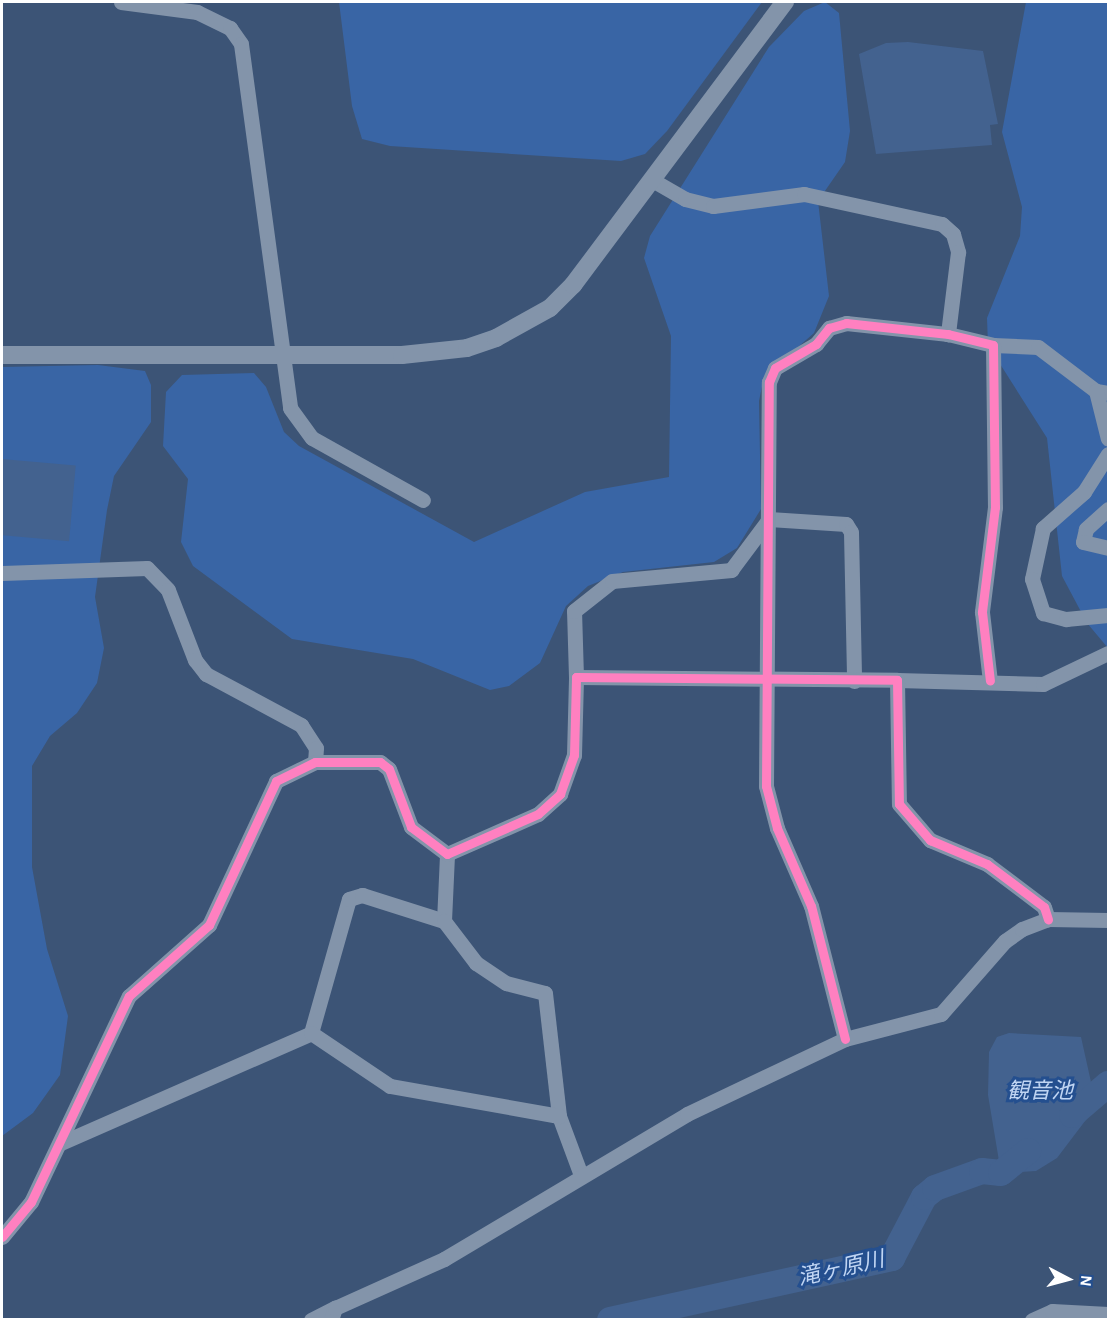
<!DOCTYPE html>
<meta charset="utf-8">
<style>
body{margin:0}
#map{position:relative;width:1110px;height:1321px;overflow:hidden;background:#3c5476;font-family:"Alegreya Sans","Noto Sans JP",sans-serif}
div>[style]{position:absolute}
.green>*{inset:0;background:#3965a5}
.water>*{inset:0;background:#43628f;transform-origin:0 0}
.river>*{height:26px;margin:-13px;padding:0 13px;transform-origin:13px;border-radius:13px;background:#43628f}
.minor>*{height:15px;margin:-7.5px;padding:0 7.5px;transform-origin:7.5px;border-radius:7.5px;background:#8394aa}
.tertiary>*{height:18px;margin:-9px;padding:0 9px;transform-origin:9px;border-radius:9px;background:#8394aa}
.cycleway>*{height:9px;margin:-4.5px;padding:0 4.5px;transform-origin:4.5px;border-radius:4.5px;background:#ff80c0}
span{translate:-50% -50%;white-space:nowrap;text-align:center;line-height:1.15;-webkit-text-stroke:6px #244f8f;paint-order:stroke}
.water-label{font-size:22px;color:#c0d5f3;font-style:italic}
.frame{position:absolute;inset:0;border:3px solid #fff;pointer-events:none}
.north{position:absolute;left:1038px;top:1249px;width:60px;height:60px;-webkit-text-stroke:4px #244f8f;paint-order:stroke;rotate:96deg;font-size:16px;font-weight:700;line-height:24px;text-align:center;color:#fff}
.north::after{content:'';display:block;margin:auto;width:21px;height:27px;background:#fff;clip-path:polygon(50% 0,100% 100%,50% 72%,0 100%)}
</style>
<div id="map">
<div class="green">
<i style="clip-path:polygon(339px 2px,762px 2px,667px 131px,645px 154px,621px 161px,390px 146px,362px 139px,352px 106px)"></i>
<i style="clip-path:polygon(825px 2px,839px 13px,850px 131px,845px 162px,818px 201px,829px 296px,814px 333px,764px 377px,759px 401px,761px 509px,737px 548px,714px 562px,623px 572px,588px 586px,566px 606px,540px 663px,509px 686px,490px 690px,413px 659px,292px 639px,193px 566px,181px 542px,188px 479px,163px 446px,166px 392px,182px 375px,254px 373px,266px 387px,284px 432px,299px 446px,474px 542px,585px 492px,669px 477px,671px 336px,644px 258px,650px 236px,769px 47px,804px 11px)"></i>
<i style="clip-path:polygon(1026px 2px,1108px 2px,1108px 648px,1087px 623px,1062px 576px,1047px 438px,988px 345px,987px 318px,1020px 236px,1022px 207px,1002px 132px)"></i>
<i style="clip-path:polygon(98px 365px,145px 371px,151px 385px,151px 422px,114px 476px,107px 510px,95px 597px,104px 648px,97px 683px,77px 713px,50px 736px,32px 766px,32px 867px,47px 949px,68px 1016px,60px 1075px,33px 1113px,2px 1136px,2px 367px)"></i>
</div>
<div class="water">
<i style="clip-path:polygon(908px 42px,983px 51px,998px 124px,990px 125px,992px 145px,876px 154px,859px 54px,886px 43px)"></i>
<i style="left:2px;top:459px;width:74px;height:76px;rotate:5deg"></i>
<i style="clip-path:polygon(1009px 1033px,1081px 1037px,1093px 1091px,1104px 1096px,1057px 1158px,1036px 1171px,1001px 1173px,988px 1095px,989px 1052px,997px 1037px)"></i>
</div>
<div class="river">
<i style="left:1072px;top:1115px;width:48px;rotate:-40.7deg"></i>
<i style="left:610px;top:1320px;width:289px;rotate:-12.4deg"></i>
<i style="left:892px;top:1258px;width:69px;rotate:-62.3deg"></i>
<i style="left:924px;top:1197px;width:14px;rotate:-39deg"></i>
<i style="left:935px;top:1188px;width:50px;rotate:-19.9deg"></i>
<i style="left:982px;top:1171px;width:19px;rotate:6deg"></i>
<i style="left:1001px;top:1173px;width:35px;rotate:-39deg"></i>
</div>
<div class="minor">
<i style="left:121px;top:2px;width:77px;rotate:7.5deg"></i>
<i style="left:197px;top:12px;width:37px;rotate:26deg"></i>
<i style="left:230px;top:28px;width:19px;rotate:55deg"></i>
<i style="left:241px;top:44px;width:367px;rotate:82.3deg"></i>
<i style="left:290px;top:408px;width:37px;rotate:54deg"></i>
<i style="left:312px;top:438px;width:127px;rotate:29.2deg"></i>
<i style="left:654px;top:181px;width:36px;rotate:30deg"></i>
<i style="left:685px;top:199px;width:29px;rotate:14deg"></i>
<i style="left:713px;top:206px;width:92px;rotate:-7.5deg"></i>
<i style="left:804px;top:194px;width:141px;rotate:12.3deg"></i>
<i style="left:942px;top:224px;width:15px;rotate:42deg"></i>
<i style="left:953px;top:234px;width:19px;rotate:74deg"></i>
<i style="left:958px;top:252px;width:83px;rotate:97deg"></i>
<i style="left:993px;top:345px;width:45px;rotate:2.5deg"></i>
<i style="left:1038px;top:347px;width:73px;rotate:37.2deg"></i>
<i style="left:1096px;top:391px;width:12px;rotate:9deg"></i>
<i style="left:1096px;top:391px;width:49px;rotate:76deg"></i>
<i style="left:1108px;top:454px;width:45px;rotate:122.3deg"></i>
<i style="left:1084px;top:492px;width:55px;rotate:138.7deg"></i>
<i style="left:1043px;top:528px;width:52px;rotate:102.2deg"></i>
<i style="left:1032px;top:579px;width:36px;rotate:72deg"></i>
<i style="left:1043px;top:613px;width:24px;rotate:15deg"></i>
<i style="left:1066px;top:619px;width:42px;rotate:-5.4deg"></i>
<i style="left:1108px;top:509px;width:30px;rotate:138deg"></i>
<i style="left:1086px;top:529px;width:13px;rotate:103deg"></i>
<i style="left:1083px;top:542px;width:26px;rotate:13deg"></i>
<i style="left:2px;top:573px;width:145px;rotate:-2deg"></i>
<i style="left:147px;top:568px;width:30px;rotate:46deg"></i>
<i style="left:168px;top:590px;width:75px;rotate:68.9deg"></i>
<i style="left:195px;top:660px;width:18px;rotate:52deg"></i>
<i style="left:206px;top:674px;width:108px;rotate:28.2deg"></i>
<i style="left:301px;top:725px;width:27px;rotate:57deg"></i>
<i style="left:316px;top:748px;width:14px;rotate:94deg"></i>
<i style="left:576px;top:677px;width:66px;rotate:-91.7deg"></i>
<i style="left:574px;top:611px;width:48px;rotate:-38.3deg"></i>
<i style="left:612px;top:581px;width:120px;rotate:-5.3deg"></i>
<i style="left:731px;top:570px;width:64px;rotate:-53.3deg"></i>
<i style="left:769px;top:519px;width:77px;rotate:3.7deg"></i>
<i style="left:846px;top:524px;width:9px;rotate:58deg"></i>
<i style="left:851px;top:532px;width:149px;rotate:88.8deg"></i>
<i style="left:897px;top:680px;width:146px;rotate:1.6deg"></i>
<i style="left:1043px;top:684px;width:72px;rotate:-25.5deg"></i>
<i style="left:444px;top:921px;width:67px;rotate:-87.4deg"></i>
<i style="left:845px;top:1039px;width:137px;rotate:-104.3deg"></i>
<i style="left:811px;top:906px;width:85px;rotate:-113.6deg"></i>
<i style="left:777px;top:828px;width:43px;rotate:-104.7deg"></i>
<i style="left:766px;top:786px;width:404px;rotate:-89.6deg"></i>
<i style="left:769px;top:382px;width:15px;rotate:-67deg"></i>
<i style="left:775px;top:368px;width:48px;rotate:-30.3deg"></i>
<i style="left:816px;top:344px;width:21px;rotate:-51deg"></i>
<i style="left:829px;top:328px;width:18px;rotate:-16deg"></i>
<i style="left:846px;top:323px;width:103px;rotate:6.2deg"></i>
<i style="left:948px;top:334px;width:46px;rotate:13.7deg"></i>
<i style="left:993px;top:345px;width:162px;rotate:89.3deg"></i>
<i style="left:995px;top:507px;width:106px;rotate:97.1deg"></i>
<i style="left:982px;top:612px;width:69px;rotate:83.4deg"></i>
<i style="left:559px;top:1116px;width:63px;rotate:69.6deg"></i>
<i style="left:61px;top:1143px;width:273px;rotate:-23.7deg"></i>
<i style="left:311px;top:1033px;width:139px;rotate:-74.2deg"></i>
<i style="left:349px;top:899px;width:14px;rotate:-17deg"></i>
<i style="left:362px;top:895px;width:86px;rotate:17.6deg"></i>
<i style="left:444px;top:921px;width:53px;rotate:52.7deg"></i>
<i style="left:476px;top:963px;width:36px;rotate:34deg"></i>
<i style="left:506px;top:983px;width:40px;rotate:14.4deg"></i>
<i style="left:545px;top:993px;width:124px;rotate:83.5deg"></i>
<i style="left:559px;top:1116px;width:172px;rotate:-169.9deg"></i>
<i style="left:390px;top:1086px;width:95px;rotate:-146.1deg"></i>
<i style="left:2px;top:1237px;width:45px;rotate:-50.4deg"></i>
<i style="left:31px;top:1202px;width:228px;rotate:-64.6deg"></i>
<i style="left:129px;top:996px;width:107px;rotate:-41.6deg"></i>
<i style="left:209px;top:925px;width:159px;rotate:-65deg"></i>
<i style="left:276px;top:781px;width:43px;rotate:-26deg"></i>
<i style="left:315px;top:762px;width:65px"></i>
<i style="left:380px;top:762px;width:11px;rotate:38deg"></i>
<i style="left:389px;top:769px;width:62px;rotate:69.2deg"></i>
<i style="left:411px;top:827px;width:45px;rotate:36.9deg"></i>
<i style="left:447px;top:854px;width:99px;rotate:-23.7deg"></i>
<i style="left:538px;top:814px;width:30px;rotate:-42deg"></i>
<i style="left:560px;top:794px;width:41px;rotate:-70.3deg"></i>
<i style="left:574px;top:755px;width:78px;rotate:-88.5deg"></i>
<i style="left:576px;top:677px;width:321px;rotate:0.5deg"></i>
<i style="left:897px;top:680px;width:124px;rotate:89.1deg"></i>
<i style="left:899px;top:804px;width:48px;rotate:49.3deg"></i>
<i style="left:930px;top:840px;width:62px;rotate:22.8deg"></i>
<i style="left:987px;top:864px;width:71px;rotate:37deg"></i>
<i style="left:1044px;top:907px;width:13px;rotate:72deg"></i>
<i style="left:311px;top:1320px;width:27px;rotate:-27deg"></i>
<i style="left:331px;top:1320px;width:13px;rotate:-72deg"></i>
<i style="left:335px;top:1308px;width:120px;rotate:-24.2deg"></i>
<i style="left:444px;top:1259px;width:283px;rotate:-30.8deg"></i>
<i style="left:687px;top:1114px;width:175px;rotate:-25.4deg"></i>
<i style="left:845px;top:1039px;width:99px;rotate:-14.6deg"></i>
<i style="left:941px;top:1014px;width:97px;rotate:-48.8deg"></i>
<i style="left:1005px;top:941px;width:21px;rotate:-35deg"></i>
<i style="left:1022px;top:929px;width:28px;rotate:-21deg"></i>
<i style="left:1048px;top:919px;width:60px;rotate:1deg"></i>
<i style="left:1032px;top:1320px;width:22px;rotate:-24deg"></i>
<i style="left:1052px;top:1311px;width:56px;rotate:3.1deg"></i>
</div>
<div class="tertiary">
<i style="left:2px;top:355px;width:400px"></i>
<i style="left:402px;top:355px;width:65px;rotate:-6.1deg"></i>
<i style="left:467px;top:348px;width:31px;rotate:-19deg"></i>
<i style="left:496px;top:338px;width:62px;rotate:-29.1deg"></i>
<i style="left:550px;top:308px;width:33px;rotate:-45deg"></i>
<i style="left:573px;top:285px;width:354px;rotate:-53.2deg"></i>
</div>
<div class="cycleway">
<i style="left:845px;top:1039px;width:137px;rotate:-104.3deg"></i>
<i style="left:811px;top:906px;width:85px;rotate:-113.6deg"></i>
<i style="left:777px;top:828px;width:43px;rotate:-104.7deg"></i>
<i style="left:766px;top:786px;width:404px;rotate:-89.6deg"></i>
<i style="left:769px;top:382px;width:15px;rotate:-67deg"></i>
<i style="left:775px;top:368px;width:48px;rotate:-30.3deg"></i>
<i style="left:816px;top:344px;width:21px;rotate:-51deg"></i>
<i style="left:829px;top:328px;width:18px;rotate:-16deg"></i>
<i style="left:846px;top:323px;width:103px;rotate:6.2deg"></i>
<i style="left:948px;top:334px;width:46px;rotate:13.7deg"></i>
<i style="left:993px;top:345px;width:162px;rotate:89.3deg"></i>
<i style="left:995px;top:507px;width:106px;rotate:97.1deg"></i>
<i style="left:982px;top:612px;width:69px;rotate:83.4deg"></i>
<i style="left:2px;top:1237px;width:45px;rotate:-50.4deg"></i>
<i style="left:31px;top:1202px;width:228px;rotate:-64.6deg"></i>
<i style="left:129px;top:996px;width:107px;rotate:-41.6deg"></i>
<i style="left:209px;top:925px;width:159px;rotate:-65deg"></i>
<i style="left:276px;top:781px;width:43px;rotate:-26deg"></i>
<i style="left:315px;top:762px;width:65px"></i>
<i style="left:380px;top:762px;width:11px;rotate:38deg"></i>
<i style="left:389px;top:769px;width:62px;rotate:69.2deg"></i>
<i style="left:411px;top:827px;width:45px;rotate:36.9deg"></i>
<i style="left:447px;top:854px;width:99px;rotate:-23.7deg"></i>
<i style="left:538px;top:814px;width:30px;rotate:-42deg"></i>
<i style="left:560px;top:794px;width:41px;rotate:-70.3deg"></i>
<i style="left:574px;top:755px;width:78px;rotate:-88.5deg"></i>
<i style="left:576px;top:677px;width:321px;rotate:0.5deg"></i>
<i style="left:897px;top:680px;width:124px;rotate:89.1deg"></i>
<i style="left:899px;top:804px;width:48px;rotate:49.3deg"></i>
<i style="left:930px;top:840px;width:62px;rotate:22.8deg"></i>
<i style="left:987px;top:864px;width:71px;rotate:37deg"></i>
<i style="left:1044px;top:907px;width:13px;rotate:72deg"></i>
</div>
<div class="water-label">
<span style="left:1040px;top:1092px">観音池</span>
<span style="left:841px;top:1269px;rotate:-13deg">滝ヶ原川</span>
</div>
<div class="frame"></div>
<div class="north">N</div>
</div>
